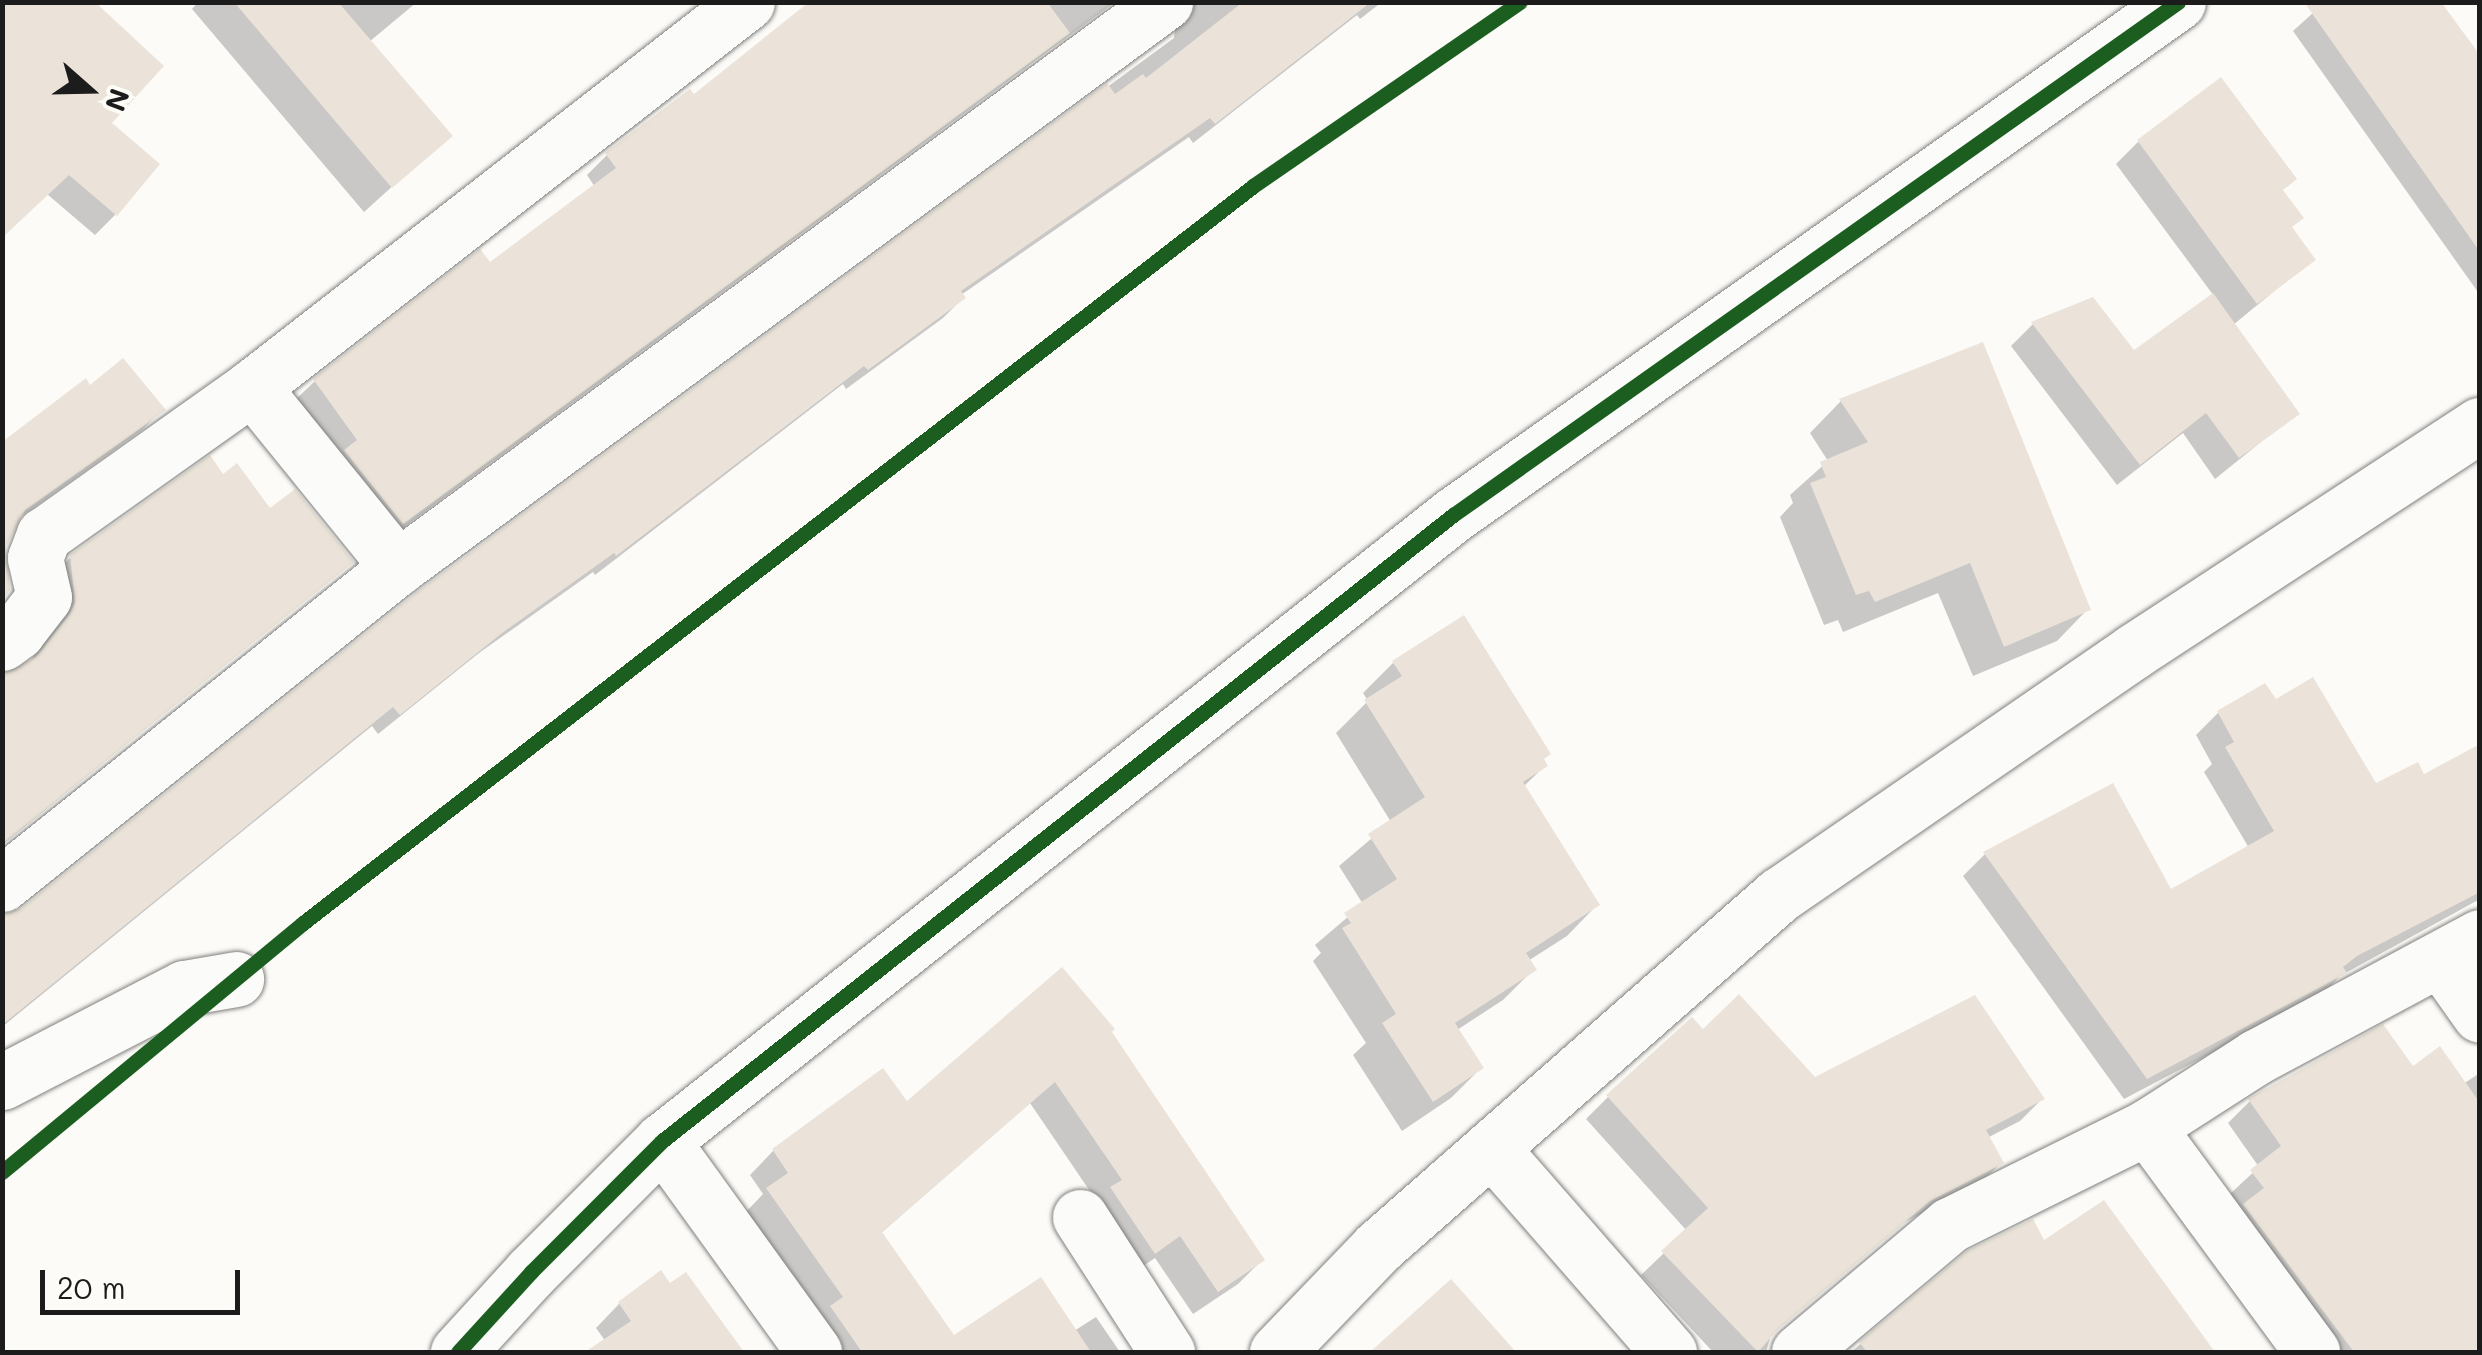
<!DOCTYPE html>
<style>
body{margin:0}
#map{position:relative;width:2482px;height:1355px;overflow:hidden;background:#fcfbf8;font-family:Mali,sans-serif}
div>[style]{position:absolute}
.shadow>*{inset:0;background:#0003}
.building>*{inset:0;background:#ebe3d9}
.roads{filter:drop-shadow(0 0 2px #81807f) drop-shadow(0 0 2px #81807f)}
.minor>*{height:55px;margin:-27.5px;padding:0 27.5px;transform-origin:27.5px;border-radius:27.5px;background:#fbfbf9}
.cycleway>*{height:15px;margin:-7.5px;padding:0 7.5px;transform-origin:7.5px;border-radius:7.5px;background:#1b5e20}
span{translate:-50% -50%;white-space:nowrap;text-align:center;line-height:1.15;-webkit-text-stroke:9px #fdfcf7;paint-order:stroke}
.frame{position:absolute;inset:0;border:5px solid #1c1c1c;pointer-events:none}
.north{position:absolute;left:40px;top:40px;width:100px;height:100px;-webkit-text-stroke:8px #fdfcf7;paint-order:stroke;rotate:110deg;font-size:28px;font-weight:700;line-height:40px;text-align:center;color:#1c1c1c}
.north::after{content:'';display:block;margin:auto;width:35px;height:45px;background:#1c1c1c;clip-path:polygon(50% 0,100% 100%,50% 72%,0 100%)}
.scale{position:absolute;left:40px;top:1270px;width:200px;height:45px;box-sizing:border-box;border:5px solid #1c1c1c;border-top:0;padding-left:12px;font-size:30px;line-height:35px;white-space:nowrap;color:#1c1c1c;-webkit-text-stroke:8px #fdfcf7;paint-order:stroke}
</style>
<div id="map">
<div class="shadow">
<i style="clip-path:polygon(198px 2px,417px 2px,369px 42px,449px 135px,364px 212px,192px 9px)"></i>
<i style="clip-path:polygon(819px 2px,1115px 2px,382px 543px,294px 401px,315px 381px,489px 266px,595px 187px,587px 175px,607px 155px,693px 98px)"></i>
<i style="clip-path:polygon(1169px 2px,1382px 2px,1360px 19px,1357px 15px,1193px 143px,1189px 137px,961px 295px,963px 298px,943px 318px,846px 389px,843px 384px,595px 575px,593px 572px,479px 653px,378px 734px,372px 726px,2px 1027px,2px 917px,23px 911px,419px 594px,1174px 38px,1176px 19px)"></i>
<i style="clip-path:polygon(2325px 2px,2480px 64px,2480px 295px,2293px 31px)"></i>
<i style="clip-path:polygon(108px 124px,115px 215px,95px 235px,47px 194px)"></i>
<i style="clip-path:polygon(2138px 142px,2281px 191px,2290px 228px,2312px 260px,2233px 325px,2297px 413px,2215px 479px,2183px 433px,2117px 485px,2011px 346px,2033px 324px,2092px 300px,2134px 354px,2214px 296px,2116px 164px)"></i>
<i style="clip-path:polygon(90px 388px,162px 410px,142px 430px,13px 522px,3px 547px,2px 445px)"></i>
<i style="clip-path:polygon(1841px 401px,2088px 609px,2057px 641px,1973px 676px,1938px 593px,1843px 632px,1838px 620px,1824px 625px,1780px 517px,1793px 503px,1790px 495px,1828px 461px,1810px 433px)"></i>
<i style="clip-path:polygon(222px 478px,351px 562px,2px 845px,2px 676px,28px 664px,55px 627px,50px 578px,71px 557px)"></i>
<i style="clip-path:polygon(1393px 663px,1541px 760px,1545px 766px,1523px 787px,1597px 905px,1567px 936px,1528px 961px,1533px 970px,1503px 1000px,1457px 1030px,1481px 1068px,1451px 1098px,1402px 1131px,1353px 1055px,1366px 1043px,1313px 961px,1321px 953px,1315px 945px,1363px 904px,1339px 866px,1391px 822px,1336px 733px,1368px 701px,1363px 693px)"></i>
<i style="clip-path:polygon(2275px 703px,2375px 787px,2423px 778px,2480px 747px,2480px 899px,2340px 976px,2322px 995px,2124px 1099px,1963px 876px,1985px 854px,2170px 892px,2249px 848px,2204px 772px,2212px 764px,2196px 735px,2218px 713px)"></i>
<i style="clip-path:polygon(1109px 1032px,1262px 1260px,1238px 1284px,1193px 1314px,1155px 1258px,1130px 1275px,1098px 1203px,1030px 1103px,880px 1234px,954px 1338px,1074px 1331px,1096px 1317px,1120px 1352px,810px 1352px,744px 1214px,763px 1194px,750px 1175px,773px 1151px,882px 1072px,907px 1104px)"></i>
<i style="clip-path:polygon(1703px 1032px,1814px 1080px,2042px 1099px,2020px 1121px,1987px 1138px,2001px 1163px,1979px 1185px,1905px 1222px,1771px 1335px,1766px 1352px,1713px 1352px,1641px 1275px,1687px 1231px,1586px 1119px,1608px 1097px)"></i>
<i style="clip-path:polygon(2412px 1069px,2463px 1084px,2480px 1073px,2480px 1352px,2316px 1352px,2222px 1228px,2241px 1209px,2230px 1194px,2259px 1167px,2228px 1123px,2250px 1101px)"></i>
<i style="clip-path:polygon(2103px 1204px,2212px 1352px,1851px 1352px,1969px 1253px,2043px 1244px)"></i>
<i style="clip-path:polygon(685px 1275px,741px 1352px,590px 1352px,606px 1342px,596px 1328px,619px 1304px,669px 1286px)"></i>
<i style="clip-path:polygon(1451px 1283px,1513px 1352px,1383px 1352px,1380px 1349px)"></i>
</div>
<div class="building">
<i style="clip-path:polygon(2px 2px,95px 2px,164px 66px,112px 123px,160px 164px,117px 216px,69px 175px,2px 238px)"></i>
<i style="clip-path:polygon(234px 2px,338px 2px,453px 136px,392px 188px)"></i>
<i style="clip-path:polygon(809px 2px,1047px 2px,1070px 33px,403px 524px,344px 450px,357px 440px,313px 379px,480px 249px,490px 262px,616px 168px,605px 153px,690px 89px,694px 94px)"></i>
<i style="clip-path:polygon(1243px 2px,1371px 2px,1215px 124px,1210px 118px,961px 291px,966px 298px,868px 370px,864px 366px,616px 556px,614px 553px,502px 633px,400px 715px,393px 707px,2px 1025px,2px 915px,22px 908px,417px 592px,1107px 83px,1115px 94px,1143px 74px,1146px 78px)"></i>
<i style="clip-path:polygon(2304px 2px,2441px 2px,2480px 55px,2480px 252px)"></i>
<i style="clip-path:polygon(2221px 77px,2297px 179px,2283px 190px,2304px 218px,2292px 227px,2316px 260px,2257px 304px,2137px 140px)"></i>
<i style="clip-path:polygon(2213px 293px,2300px 414px,2239px 458px,2206px 413px,2140px 465px,2031px 322px,2093px 297px,2134px 350px)"></i>
<i style="clip-path:polygon(1983px 342px,2091px 610px,2004px 647px,1970px 563px,1875px 602px,1869px 591px,1856px 595px,1810px 483px,1826px 477px,1820px 462px,1868px 442px,1839px 399px)"></i>
<i style="clip-path:polygon(123px 358px,166px 410px,25px 510px,6px 547px,10px 590px,2px 600px,2px 442px,86px 378px,90px 385px)"></i>
<i style="clip-path:polygon(210px 455px,223px 474px,237px 463px,270px 508px,295px 489px,354px 562px,2px 844px,2px 674px,36px 657px,69px 615px,75px 603px,70px 555px)"></i>
<i style="clip-path:polygon(1464px 615px,1551px 754px,1544px 759px,1548px 766px,1523px 782px,1600px 905px,1526px 953px,1537px 970px,1455px 1023px,1484px 1068px,1433px 1102px,1382px 1023px,1396px 1014px,1342px 928px,1351px 923px,1344px 913px,1397px 879px,1368px 834px,1425px 797px,1364px 700px,1402px 676px,1392px 661px)"></i>
<i style="clip-path:polygon(2313px 677px,2376px 783px,2418px 762px,2424px 774px,2480px 744px,2480px 892px,2357px 956px,2343px 967px,2347px 973px,2147px 1079px,1983px 852px,2113px 783px,2171px 889px,2274px 831px,2225px 747px,2234px 742px,2217px 711px,2265px 683px,2276px 699px)"></i>
<i style="clip-path:polygon(1062px 967px,1115px 1029px,1112px 1032px,1265px 1260px,1218px 1292px,1180px 1236px,1155px 1254px,1110px 1187px,1122px 1180px,1055px 1082px,882px 1232px,954px 1335px,1041px 1277px,1091px 1352px,862px 1352px,830px 1306px,843px 1297px,766px 1188px,788px 1173px,772px 1149px,883px 1068px,907px 1101px)"></i>
<i style="clip-path:polygon(1739px 994px,1815px 1077px,1975px 995px,2045px 1099px,1986px 1130px,2004px 1163px,1930px 1201px,1779px 1328px,1758px 1352px,1661px 1251px,1708px 1208px,1606px 1095px,1692px 1017px,1703px 1029px)"></i>
<i style="clip-path:polygon(2383px 1024px,2413px 1066px,2440px 1046px,2480px 1103px,2480px 1352px,2354px 1352px,2243px 1204px,2264px 1188px,2250px 1170px,2281px 1146px,2248px 1099px)"></i>
<i style="clip-path:polygon(2104px 1200px,2215px 1352px,1867px 1352px,1859px 1342px,1967px 1251px,2033px 1219px,2044px 1240px)"></i>
<i style="clip-path:polygon(661px 1270px,670px 1283px,686px 1272px,744px 1352px,585px 1352px,631px 1321px,618px 1302px)"></i>
<i style="clip-path:polygon(1451px 1279px,1516px 1352px,1370px 1352px)"></i>
</div>
<div class="roads">
<div class="minor">
<i style="left:252px;top:387px;width:232px;rotate:51deg"></i>
<i style="left:2px;top:643px;width:19px;rotate:-36deg"></i>
<i style="left:17px;top:632px;width:44px;rotate:-52.4deg"></i>
<i style="left:44px;top:597px;width:40px;rotate:-103deg"></i>
<i style="left:35px;top:558px;width:25px;rotate:-69deg"></i>
<i style="left:44px;top:535px;width:255px;rotate:-35.4deg"></i>
<i style="left:252px;top:387px;width:627px;rotate:-37.87deg"></i>
<i style="left:2px;top:884px;width:507px;rotate:-38.68deg"></i>
<i style="left:398px;top:567px;width:953px;rotate:-36.38deg"></i>
<i style="left:2441px;top:960px;width:67px;rotate:54.7deg"></i>
<i style="left:2px;top:1082px;width:205px;rotate:-27.3deg"></i>
<i style="left:184px;top:988px;width:53px;rotate:-9.8deg"></i>
<i style="left:2147px;top:1127px;width:279px;rotate:53.7deg"></i>
<i style="left:662px;top:1141px;width:260px;rotate:54.2deg"></i>
<i style="left:1491px;top:1148px;width:271px;rotate:48.9deg"></i>
<i style="left:1080px;top:1217px;width:161px;rotate:57.2deg"></i>
<i style="left:458px;top:1352px;width:108px;rotate:-47.6deg"></i>
<i style="left:531px;top:1272px;width:185px;rotate:-45deg"></i>
<i style="left:662px;top:1141px;width:1009px;rotate:-38.36deg"></i>
<i style="left:1453px;top:515px;width:888px;rotate:-35.28deg"></i>
<i style="left:1277px;top:1352px;width:146px;rotate:-46.1deg"></i>
<i style="left:1378px;top:1247px;width:534px;rotate:-41.28deg"></i>
<i style="left:1779px;top:895px;width:431px;rotate:-34.5deg"></i>
<i style="left:2134px;top:651px;width:413px;rotate:-33.2deg"></i>
<i style="left:1799px;top:1352px;width:197px;rotate:-40.1deg"></i>
<i style="left:1950px;top:1225px;width:220px;rotate:-26.4deg"></i>
<i style="left:2147px;top:1127px;width:130px;rotate:-32.7deg"></i>
<i style="left:2256px;top:1057px;width:254px;rotate:-28.2deg"></i>
</div>
</div>
<div class="cycleway">
<i style="left:2px;top:1172px;width:391px;rotate:-39.6deg"></i>
<i style="left:303px;top:923px;width:1202px;rotate:-37.8deg"></i>
<i style="left:1253px;top:186px;width:324px;rotate:-34.6deg"></i>
<i style="left:458px;top:1352px;width:108px;rotate:-47.6deg"></i>
<i style="left:531px;top:1272px;width:185px;rotate:-45deg"></i>
<i style="left:662px;top:1141px;width:1009px;rotate:-38.36deg"></i>
<i style="left:1453px;top:515px;width:888px;rotate:-35.28deg"></i>
</div>
<div class="frame"></div>
<div class="north">N</div>
<div class="scale">20 m</div>
</div>
